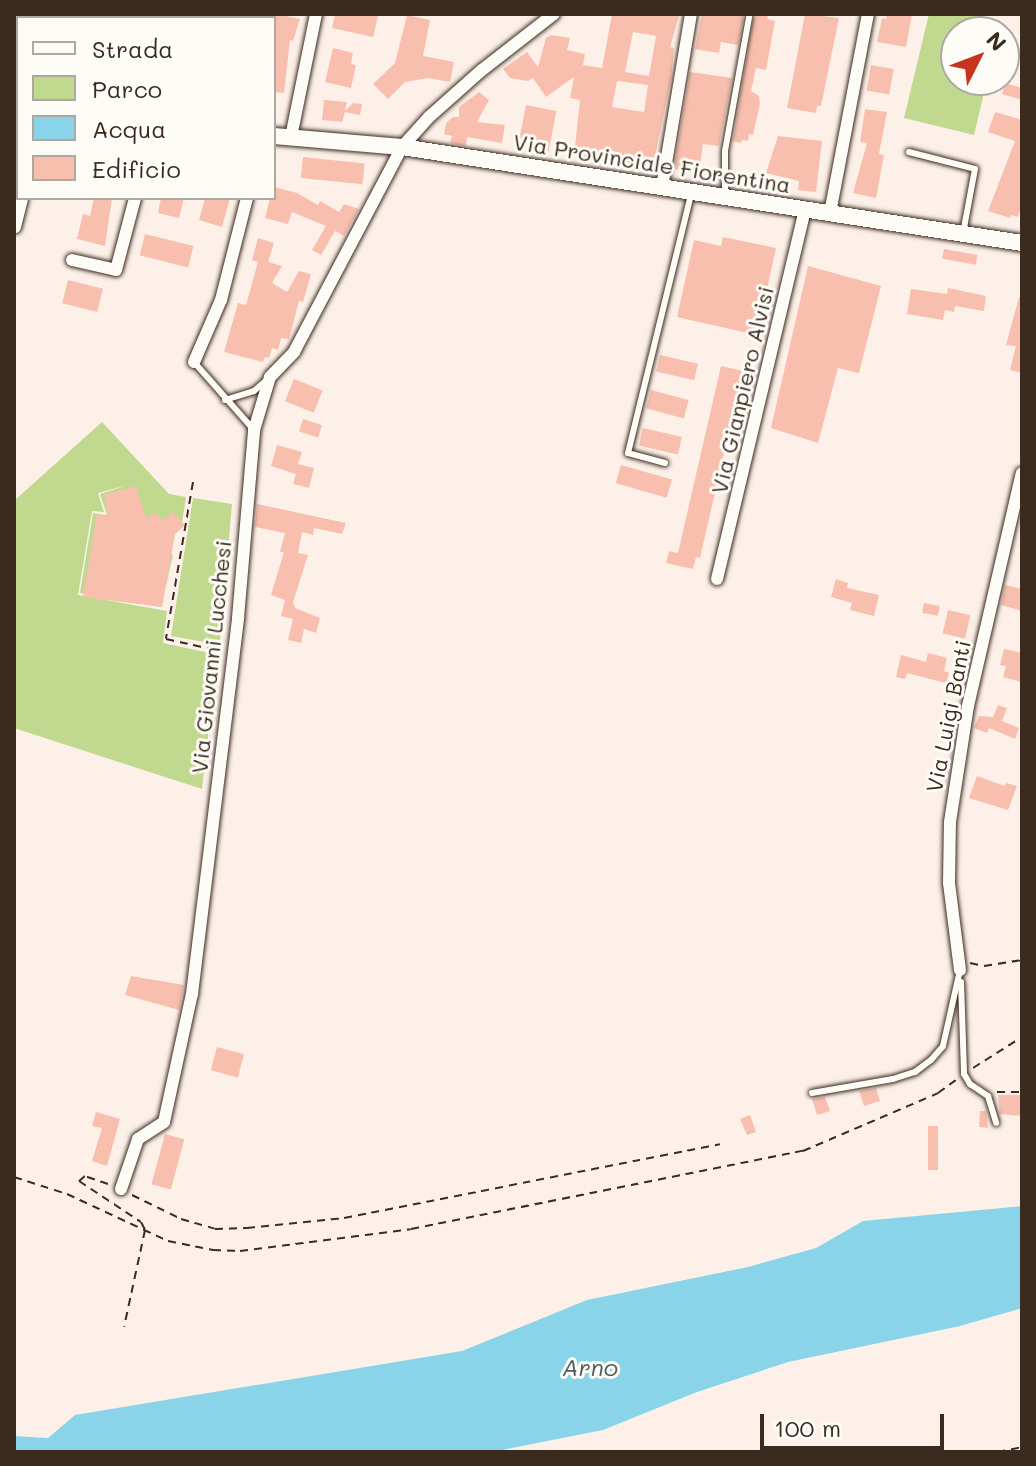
<!DOCTYPE html>
<style>
body{margin:0}
#map{position:relative;width:1036px;height:1466px;overflow:hidden;background:#fcf0e8;font-family:Mali,sans-serif}
div>[style]{position:absolute}
.green>*{inset:0;background:#c1d88f}
.water>*{inset:0;background:#89d4e9}
.building>*{inset:0;background:#f8bfae;transform-origin:0 0}
.path>*{height:2px;margin-top:-1px;transform-origin:0;background:repeating-linear-gradient(90deg,#3b2a1e 0 8px,transparent 0 14px)}
.roads{filter:drop-shadow(0 0 2px #3b2a1e) drop-shadow(0 0 2px #3b2a1e)}
.service>*{height:6px;margin:-3px;padding:0 3px;transform-origin:3px;border-radius:3px;background:#fdfcf7}
.minor>*{height:12px;margin:-6px;padding:0 6px;transform-origin:6px;border-radius:6px;background:#fdfcf7}
.secondary>*{height:16px;margin:-8px;padding:0 8px;transform-origin:8px;border-radius:8px;background:#fdfcf7}
span{translate:-50% -50%;white-space:nowrap;text-align:center;line-height:1.15;-webkit-text-stroke:6px #fdfcf7;paint-order:stroke}
.street-label{font-size:22px;color:#3b2a1e}
.water-label{font-size:24px;color:#525d5b;font-style:italic}
.frame{position:absolute;inset:0;border:16px solid #3b2a1e;pointer-events:none}
.legend{position:absolute;left:16px;top:16px;width:260px;height:184px;box-sizing:border-box;background:#fdfcf7;border:2px solid #afa8a0;margin:0;padding:10px 14px;list-style:none;font-size:24px;color:#3b2a1e}
.legend li{display:flex;align-items:center;gap:16px;height:40px}
.legend b{width:40px;border:2px solid #afa8a0}
.north{position:absolute;left:940px;top:16px;width:80px;height:80px;box-sizing:border-box;background:#fdfcf7;border:2px solid #afa8a0;border-radius:50%;rotate:48deg;font-size:22px;font-weight:700;line-height:32px;text-align:center;color:#3b2a1e}
.north::after{content:'';display:block;margin:auto;width:28px;height:36px;background:#c8321e;clip-path:polygon(50% 0,100% 100%,50% 72%,0 100%)}
.scale{position:absolute;left:760px;top:1414px;width:184px;height:36px;box-sizing:border-box;border:4px solid #3b2a1e;border-top:0;padding-left:10px;font-size:24px;line-height:28px;white-space:nowrap;color:#3b2a1e;-webkit-text-stroke:6px #fdfcf7;paint-order:stroke}
</style>
<div id="map">
<div class="green">
<i style="clip-path:polygon(929px 14px,971px 14px,1001px 21px,999px 32px,956px 32px,956px 80px,987px 80px,974px 135px,904px 118px)"></i>
<i style="clip-path:polygon(102px 422px,169px 494px,186px 497px,182px 523px,172px 535px,170px 554px,173px 555px,161px 607px,80px 593px,93px 513px,107px 515px,100px 494px,128px 485px,98px 493px,104px 512px,92px 511px,78px 595px,167px 611px,163px 643px,210px 653px,217px 658px,202px 789px,14px 728px,16px 499px)"></i>
<i style="clip-path:polygon(193px 498px,232px 504px,220px 640px,216px 644px,171px 636px)"></i>
</div>
<div class="water">
<i style="clip-path:polygon(1022px 1206px,1022px 1308px,960px 1326px,788px 1362px,697px 1392px,603px 1430px,492px 1452px,14px 1452px,14px 1436px,48px 1438px,75px 1415px,462px 1351px,587px 1300px,748px 1267px,816px 1248px,863px 1221px)"></i>
</div>
<div class="building">
<i style="clip-path:polygon(276px 14px,300px 19px,293px 41px,290px 40px,284px 93px,274px 92px)"></i>
<i style="clip-path:polygon(335px 14px,378px 16px,373px 37px,332px 28px)"></i>
<i style="clip-path:polygon(evenodd,612px 14px,679px 16px,670px 47px,674px 48px,671px 79px,653px 166px,574px 156px,580px 100px,570px 98px,574px 77px,546px 97px,533px 78px,528px 81px,510px 78px,503px 69px,527px 52px,538px 67px,546px 38px,551px 35px,570px 38px,567px 50px,585px 54px,583px 65px,602px 68px,612px 14px,633px 32px,656px 36px,649px 76px,625px 72px,633px 32px,612px 14px,617px 81px,648px 85px,644px 112px,612px 107px,617px 81px)"></i>
<i style="clip-path:polygon(702px 14px,744px 14px,738px 45px,721px 42px,719px 53px,695px 49px)"></i>
<i style="clip-path:polygon(754px 14px,768px 14px,767px 19px,775px 21px,766px 70px,756px 68px,751px 91px,759px 96px,760px 104px,753px 135px,749px 134px,748px 141px,742px 140px,741px 143px,733px 141px)"></i>
<i style="clip-path:polygon(805px 14px,839px 18px,821px 106px,817px 106px,816px 113px,787px 108px)"></i>
<i style="clip-path:polygon(887px 14px,912px 14px,906px 47px,877px 42px,882px 18px,886px 19px)"></i>
<i style="clip-path:polygon(407px 15px,430px 20px,423px 56px,454px 62px,450px 82px,428px 78px,405px 82px,388px 99px,373px 84px,395px 63px)"></i>
<i style="clip-path:polygon(333px 48px,353px 53px,351px 64px,356px 65px,351px 88px,325px 82px)"></i>
<i style="left:871px;top:65px;width:23px;height:26px;rotate:10deg"></i>
<i style="clip-path:polygon(690px 72px,732px 78px,719px 146px,703px 144px,699px 173px,674px 169px)"></i>
<i style="clip-path:polygon(1005px 83px,1022px 88px,1022px 100px,1002px 94px)"></i>
<i style="clip-path:polygon(479px 92px,489px 100px,477px 122px,505px 125px,502px 143px,467px 137px,466px 146px,450px 143px,452px 136px,444px 134px,446px 123px,453px 117px,459px 117px,459px 107px)"></i>
<i style="clip-path:polygon(324px 100px,347px 102px,345px 111px,353px 103px,362px 104px,360px 115px,345px 112px,342px 122px,322px 120px)"></i>
<i style="left:526px;top:105px;width:31px;height:41px;rotate:11deg"></i>
<i style="clip-path:polygon(865px 109px,887px 112px,879px 154px,884px 155px,876px 198px,853px 193px,867px 143px,860px 142px)"></i>
<i style="clip-path:polygon(995px 112px,1022px 120px,1022px 204px,1018px 217px,1011px 215px,1010px 218px,988px 211px,1015px 141px,988px 132px)"></i>
<i style="clip-path:polygon(778px 136px,822px 141px,816px 192px,798px 190px,799px 181px,766px 173px)"></i>
<i style="left:303px;top:157px;width:62px;height:21px;rotate:6deg"></i>
<i style="clip-path:polygon(274px 187px,297px 193px,318px 205px,320px 201px,339px 212px,344px 204px,359px 209px,344px 236px,335px 231px,321px 255px,312px 250px,326px 226px,292px 212px,288px 224px,265px 218px,270px 198px,274px 198px)"></i>
<i style="clip-path:polygon(94px 198px,112px 198px,105px 246px,77px 239px,83px 214px,90px 216px)"></i>
<i style="clip-path:polygon(161px 198px,184px 198px,179px 218px,158px 213px)"></i>
<i style="clip-path:polygon(205px 198px,230px 198px,222px 227px,199px 220px)"></i>
<i style="left:145px;top:234px;width:50px;height:22px;rotate:14deg"></i>
<i style="clip-path:polygon(723px 237px,776px 248px,757px 335px,677px 317px,694px 240px,721px 246px)"></i>
<i style="clip-path:polygon(258px 238px,274px 243px,268px 262px,282px 266px,272px 283px,287px 292px,299px 271px,311px 274px,303px 302px,299px 301px,289px 339px,281px 338px,278px 350px,272px 348px,269px 358px,265px 357px,263px 362px,224px 352px,238px 303px,246px 305px,258px 262px,252px 260px)"></i>
<i style="left:944px;top:249px;width:34px;height:10px;rotate:10deg"></i>
<i style="clip-path:polygon(808px 266px,881px 286px,859px 373px,838px 368px,818px 443px,771px 428px)"></i>
<i style="left:68px;top:280px;width:36px;height:24px;rotate:14deg"></i>
<i style="clip-path:polygon(948px 288px,986px 296px,984px 311px,955px 306px,954px 312px,945px 310px,943px 320px,907px 314px,911px 289px,947px 294px)"></i>
<i style="clip-path:polygon(1019px 297px,1022px 298px,1022px 373px,1010px 370px,1016px 346px,1006px 345px)"></i>
<i style="left:660px;top:355px;width:39px;height:17px;rotate:13deg"></i>
<i style="clip-path:polygon(721px 366px,743px 371px,700px 558px,696px 557px,693px 569px,666px 563px,669px 551px,678px 553px)"></i>
<i style="left:294px;top:379px;width:31px;height:24px;rotate:22deg"></i>
<i style="left:651px;top:390px;width:39px;height:19px;rotate:15deg"></i>
<i style="left:303px;top:419px;width:20px;height:13px;rotate:18deg"></i>
<i style="left:643px;top:428px;width:40px;height:18px;rotate:13deg"></i>
<i style="clip-path:polygon(277px 445px,302px 452px,298px 464px,314px 468px,309px 488px,293px 484px,296px 474px,271px 466px)"></i>
<i style="left:621px;top:465px;width:53px;height:19px;rotate:16deg"></i>
<i style="clip-path:polygon(136px 486px,146px 518px,155px 513px,164px 520px,173px 512px,185px 525px,175px 534px,162px 607px,83px 597px,97px 514px,109px 516px,104px 495px)"></i>
<i style="clip-path:polygon(257px 504px,346px 523px,342px 534px,314px 528px,313px 535px,302px 532px,298px 553px,308px 555px,293px 602px,295px 608px,320px 618px,316px 633px,304px 629px,301px 643px,288px 640px,293px 619px,281px 616px,285px 600px,271px 595px,284px 552px,280px 552px,285px 533px,255px 527px)"></i>
<i style="clip-path:polygon(836px 579px,848px 583px,847px 588px,879px 595px,874px 616px,850px 610px,852px 603px,831px 597px)"></i>
<i style="clip-path:polygon(1005px 585px,1022px 589px,1022px 611px,1001px 605px)"></i>
<i style="left:924px;top:603px;width:16px;height:10px;rotate:11deg"></i>
<i style="left:948px;top:610px;width:23px;height:24px;rotate:13deg"></i>
<i style="clip-path:polygon(1004px 649px,1022px 653px,1022px 682px,1003px 677px,1006px 666px,1000px 665px)"></i>
<i style="clip-path:polygon(928px 653px,947px 658px,944px 671px,949px 673px,946px 683px,907px 673px,905px 679px,896px 677px,901px 655px,926px 662px)"></i>
<i style="clip-path:polygon(998px 705px,1007px 708px,1002px 721px,1019px 728px,1015px 739px,989px 728px,987px 733px,974px 728px,979px 716px,993px 717px)"></i>
<i style="clip-path:polygon(977px 776px,1005px 786px,1006px 783px,1017px 786px,1008px 810px,969px 798px)"></i>
<i style="clip-path:polygon(131px 976px,184px 985px,179px 1010px,125px 995px)"></i>
<i style="left:217px;top:1047px;width:28px;height:24px;rotate:15deg"></i>
<i style="clip-path:polygon(876px 1088px,880px 1101px,864px 1106px,859px 1091px)"></i>
<i style="clip-path:polygon(998px 1095px,1022px 1095px,1022px 1116px,1000px 1114px)"></i>
<i style="clip-path:polygon(825px 1097px,830px 1111px,817px 1115px,812px 1099px)"></i>
<i style="clip-path:polygon(980px 1111px,986px 1111px,988px 1128px,979px 1127px)"></i>
<i style="clip-path:polygon(96px 1112px,120px 1119px,107px 1166px,92px 1161px,102px 1128px,92px 1126px)"></i>
<i style="clip-path:polygon(750px 1115px,756px 1132px,747px 1135px,740px 1119px)"></i>
<i style="left:928px;top:1126px;width:10px;height:44px"></i>
<i style="left:165px;top:1134px;width:20px;height:52px;rotate:15deg"></i>
</div>
<div class="path">
<i style="left:193px;top:482px;width:159px;rotate:99.8deg"></i>
<i style="left:166px;top:639px;width:46px;rotate:12.5deg"></i>
<i style="left:970px;top:963px;width:14px;rotate:12deg"></i>
<i style="left:984px;top:966px;width:38px;rotate:-9deg"></i>
<i style="left:973px;top:1068px;width:58px;rotate:-32.3deg"></i>
<i style="left:997px;top:1092px;width:25px"></i>
<i style="left:14px;top:1177px;width:56px;rotate:17.8deg"></i>
<i style="left:67px;top:1194px;width:111px;rotate:25deg"></i>
<i style="left:168px;top:1241px;width:46px;rotate:11.3deg"></i>
<i style="left:213px;top:1250px;width:27px;rotate:2deg"></i>
<i style="left:240px;top:1251px;width:172px;rotate:-7.3deg"></i>
<i style="left:411px;top:1229px;width:400px;rotate:-11.3deg"></i>
<i style="left:803px;top:1151px;width:147px;rotate:-23.2deg"></i>
<i style="left:938px;top:1093px;width:24px;rotate:-36deg"></i>
<i style="left:108px;top:1184px;width:24px;rotate:-161deg"></i>
<i style="left:85px;top:1176px;width:8px;rotate:140deg"></i>
<i style="left:79px;top:1181px;width:74px;rotate:33.5deg"></i>
<i style="left:141px;top:1222px;width:9px;rotate:63deg"></i>
<i style="left:145px;top:1230px;width:99px;rotate:102.2deg"></i>
<i style="left:132px;top:1195px;width:55px;rotate:26.1deg"></i>
<i style="left:181px;top:1219px;width:35px;rotate:16deg"></i>
<i style="left:215px;top:1229px;width:32px;rotate:-2deg"></i>
<i style="left:247px;top:1228px;width:98px;rotate:-5.9deg"></i>
<i style="left:344px;top:1218px;width:383px;rotate:-11.1deg"></i>
<i style="left:997px;top:1452px;width:25px;rotate:-11deg"></i>
</div>
<div class="roads">
<div class="service">
<i style="left:909px;top:152px;width:68px;rotate:14.4deg"></i>
<i style="left:975px;top:169px;width:65px;rotate:100.6deg"></i>
<i style="left:725px;top:196px;width:45px;rotate:-90deg"></i>
<i style="left:725px;top:151px;width:136px;rotate:-79.8deg"></i>
<i style="left:194px;top:362px;width:91px;rotate:48.6deg"></i>
<i style="left:225px;top:400px;width:30px;rotate:-17deg"></i>
<i style="left:254px;top:391px;width:18px;rotate:-41deg"></i>
<i style="left:665px;top:463px;width:38px;rotate:-165deg"></i>
<i style="left:628px;top:453px;width:266px;rotate:-76.3deg"></i>
<i style="left:961px;top:982px;width:92px;rotate:88.1deg"></i>
<i style="left:964px;top:1074px;width:12px;rotate:59deg"></i>
<i style="left:970px;top:1084px;width:22px;rotate:34deg"></i>
<i style="left:988px;top:1096px;width:28px;rotate:73deg"></i>
<i style="left:812px;top:1093px;width:82px;rotate:-9.8deg"></i>
<i style="left:893px;top:1079px;width:23px;rotate:-18deg"></i>
<i style="left:915px;top:1072px;width:20px;rotate:-37deg"></i>
<i style="left:931px;top:1060px;width:18px;rotate:-49deg"></i>
<i style="left:943px;top:1046px;width:78px;rotate:-77.4deg"></i>
</div>
<div class="minor">
<i style="left:30px;top:18px;width:4px;rotate:-76deg"></i>
<i style="left:217px;top:18px;width:4px;rotate:-76deg"></i>
<i style="left:14px;top:35px;width:4px;rotate:14deg"></i>
<i style="left:14px;top:91px;width:19px;rotate:-78deg"></i>
<i style="left:291px;top:137px;width:126px;rotate:-78.5deg"></i>
<i style="left:662px;top:187px;width:175px;rotate:-80.5deg"></i>
<i style="left:830px;top:213px;width:203px;rotate:-79.2deg"></i>
<i style="left:15px;top:227px;width:30px;rotate:-76deg"></i>
<i style="left:72px;top:260px;width:45px;rotate:12.8deg"></i>
<i style="left:116px;top:270px;width:74px;rotate:-75.2deg"></i>
<i style="left:194px;top:362px;width:68px;rotate:-66.5deg"></i>
<i style="left:221px;top:300px;width:105px;rotate:-75.7deg"></i>
<i style="left:717px;top:579px;width:380px;rotate:-76.6deg"></i>
<i style="left:960px;top:970px;width:88px;rotate:-97.2deg"></i>
<i style="left:949px;top:883px;width:61px;rotate:-89.1deg"></i>
<i style="left:950px;top:822px;width:117px;rotate:-81.2deg"></i>
<i style="left:968px;top:706px;width:239px;rotate:-77deg"></i>
<i style="left:121px;top:1189px;width:53px;rotate:-71.2deg"></i>
<i style="left:138px;top:1139px;width:31px;rotate:-33deg"></i>
<i style="left:164px;top:1122px;width:131px;rotate:-77.7deg"></i>
<i style="left:192px;top:994px;width:379px;rotate:-83deg"></i>
<i style="left:238px;top:618px;width:189px;rotate:-85.1deg"></i>
<i style="left:254px;top:430px;width:55px;rotate:-73.2deg"></i>
<i style="left:270px;top:377px;width:35px;rotate:-46deg"></i>
<i style="left:294px;top:352px;width:232px;rotate:-62.2deg"></i>
<i style="left:402px;top:147px;width:40px;rotate:-48deg"></i>
<i style="left:429px;top:117px;width:71px;rotate:-41.6deg"></i>
<i style="left:482px;top:70px;width:91px;rotate:-37.9deg"></i>
</div>
<div class="secondary">
<i style="left:14px;top:122px;width:4px"></i>
<i style="left:274px;top:136px;width:128px;rotate:4.9deg"></i>
<i style="left:402px;top:147px;width:627px;rotate:8.8deg"></i>
</div>
</div>
<div class="street-label">
<span style="left:652px;top:163px;rotate:9deg">Via Provinciale Fiorentina</span>
<span style="left:742px;top:390px;rotate:-77deg">Via Gianpiero Alvisi</span>
<span style="left:211px;top:657px;rotate:-84deg">Via Giovanni Lucchesi</span>
<span style="left:948px;top:716px;rotate:-79deg">Via Luigi Banti</span>
</div>
<div class="water-label">
<span style="left:590px;top:1367px">Arno</span>
</div>
<div class="frame"></div>
<ul class="legend">
<li><b style="height:10px;background:#fdfcf7"></b>Strada</li>
<li><b style="height:22px;background:#c1d88f"></b>Parco</li>
<li><b style="height:22px;background:#89d4e9"></b>Acqua</li>
<li><b style="height:22px;background:#f8bfae"></b>Edificio</li>
</ul>
<div class="north">N</div>
<div class="scale">100 m</div>
</div>
